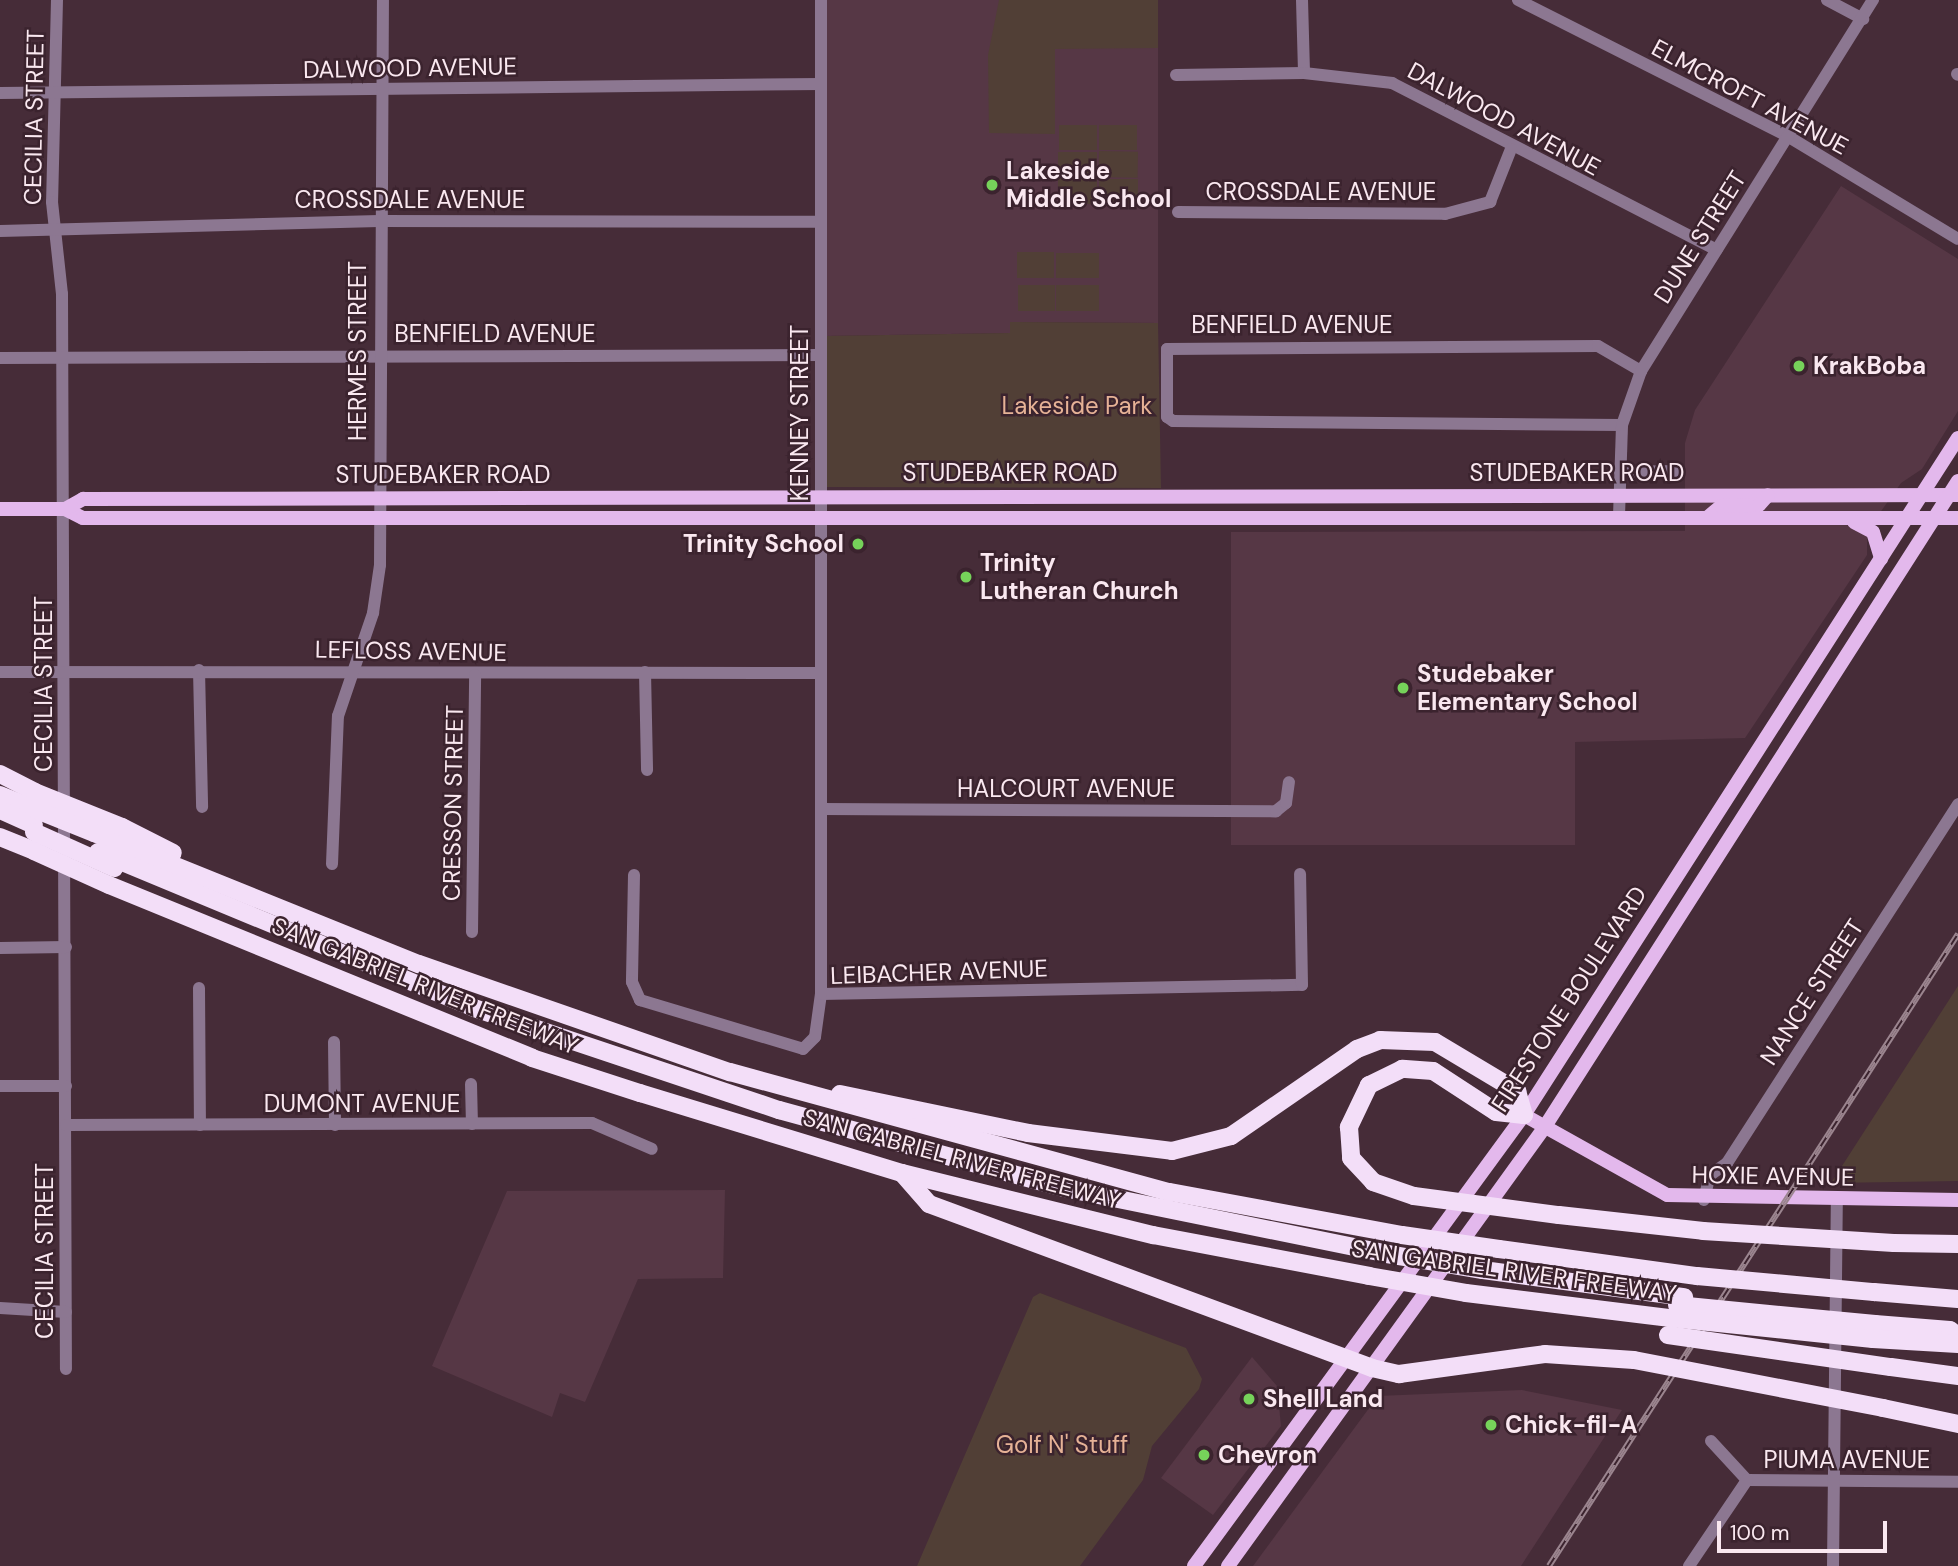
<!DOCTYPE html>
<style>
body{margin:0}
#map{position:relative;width:1958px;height:1566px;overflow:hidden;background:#462c38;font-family:"DM Sans",sans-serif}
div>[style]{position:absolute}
.built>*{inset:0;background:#563745}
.green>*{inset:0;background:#513f36;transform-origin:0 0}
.minor>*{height:12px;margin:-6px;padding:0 6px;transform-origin:6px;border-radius:6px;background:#8c7791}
.major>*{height:14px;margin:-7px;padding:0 7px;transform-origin:7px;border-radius:7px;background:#e3b8ec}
.highway>*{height:18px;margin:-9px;padding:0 9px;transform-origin:9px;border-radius:9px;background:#f3def8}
.rail>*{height:6px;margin-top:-3px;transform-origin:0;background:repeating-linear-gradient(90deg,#3b232e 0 10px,#9b858f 0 20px);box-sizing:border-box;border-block:2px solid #9b858f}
.highway-bridge>*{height:18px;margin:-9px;padding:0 9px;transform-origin:9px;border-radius:9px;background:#f3def8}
.dots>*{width:19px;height:19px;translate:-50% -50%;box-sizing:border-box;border:4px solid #3b232e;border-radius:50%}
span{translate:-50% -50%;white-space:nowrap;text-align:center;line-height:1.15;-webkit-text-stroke:5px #3b232e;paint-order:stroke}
.street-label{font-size:24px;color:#fae8f0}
.poi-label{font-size:24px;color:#fae8f0;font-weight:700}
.left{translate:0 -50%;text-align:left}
.right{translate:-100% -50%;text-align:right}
.park-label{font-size:24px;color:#e6b296}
.scale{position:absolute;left:1717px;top:1521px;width:170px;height:32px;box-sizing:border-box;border:4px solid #fae8f0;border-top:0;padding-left:9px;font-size:21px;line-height:24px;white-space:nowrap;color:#fae8f0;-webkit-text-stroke:5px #3b232e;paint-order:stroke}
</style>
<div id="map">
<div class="built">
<i style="clip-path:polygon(826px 0,1158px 0,1158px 323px,1011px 322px,1010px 333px,826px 336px)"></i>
<i style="clip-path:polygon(1841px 186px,1958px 259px,1958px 411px,1922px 469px,1901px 483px,1867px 531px,1867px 555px,1745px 738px,1575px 742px,1575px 845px,1231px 845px,1231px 532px,1685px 531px,1685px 443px,1695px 410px)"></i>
<i style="clip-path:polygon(725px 1190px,723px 1278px,638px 1279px,585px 1402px,560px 1393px,552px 1417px,432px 1366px,507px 1191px)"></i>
<i style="clip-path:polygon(1252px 1357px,1277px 1386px,1281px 1426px,1213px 1515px,1161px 1478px)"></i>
<i style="clip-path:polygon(1522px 1390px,1622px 1410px,1521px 1566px,1253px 1566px,1378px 1396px)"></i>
</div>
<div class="green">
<i style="clip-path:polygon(999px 0,1158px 0,1158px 48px,1055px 49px,1055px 134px,989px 133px,988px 55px)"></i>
<i style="left:1059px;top:125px;width:38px;height:25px"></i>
<i style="left:1099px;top:125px;width:38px;height:25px"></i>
<i style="left:1099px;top:151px;width:39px;height:26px;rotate:1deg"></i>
<i style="left:1058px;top:152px;width:39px;height:52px"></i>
<i style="left:1099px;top:179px;width:39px;height:25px"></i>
<i style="left:1017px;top:252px;width:37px;height:26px"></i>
<i style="left:1056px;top:253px;width:43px;height:25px"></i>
<i style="left:1018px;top:285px;width:37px;height:26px"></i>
<i style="left:1056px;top:285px;width:43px;height:26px"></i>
<i style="clip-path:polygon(1010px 322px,1158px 323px,1161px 488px,827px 487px,826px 336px,1010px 333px)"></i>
<i style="clip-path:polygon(1958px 986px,1958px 1181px,1831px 1183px)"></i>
<i style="clip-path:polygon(1040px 1293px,1186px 1348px,1202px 1379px,1199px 1389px,1152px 1446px,1143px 1480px,1080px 1566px,917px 1566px,1033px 1297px)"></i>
</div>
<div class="minor">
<i style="left:57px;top:0;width:202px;rotate:91.4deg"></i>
<i style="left:52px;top:202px;width:93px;rotate:83.8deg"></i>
<i style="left:62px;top:294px;width:1075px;rotate:89.79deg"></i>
<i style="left:1302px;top:0;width:73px;rotate:88.4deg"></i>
<i style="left:1518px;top:0;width:304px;rotate:26.8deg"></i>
<i style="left:1789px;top:137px;width:197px;rotate:31.1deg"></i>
<i style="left:1827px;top:0;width:41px;rotate:27.8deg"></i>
<i style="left:1957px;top:74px;width:1px;rotate:45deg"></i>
<i style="left:1176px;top:75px;width:128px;rotate:-0.9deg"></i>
<i style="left:1304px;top:73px;width:89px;rotate:6.5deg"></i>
<i style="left:1392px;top:83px;width:365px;rotate:27.2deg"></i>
<i style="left:0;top:93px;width:821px;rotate:-0.63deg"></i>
<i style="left:1178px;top:212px;width:267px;rotate:0.4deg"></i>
<i style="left:1445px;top:214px;width:47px;rotate:-14.9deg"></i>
<i style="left:1490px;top:202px;width:57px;rotate:-68.4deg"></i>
<i style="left:0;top:231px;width:379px;rotate:-1.5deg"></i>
<i style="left:379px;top:221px;width:442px;rotate:0.1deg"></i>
<i style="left:0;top:358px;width:821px;rotate:-0.21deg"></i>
<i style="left:1622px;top:425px;width:449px;rotate:-179.5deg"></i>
<i style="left:1173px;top:421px;width:7px;rotate:-146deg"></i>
<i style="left:1167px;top:417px;width:68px;rotate:-90deg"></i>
<i style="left:1167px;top:349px;width:431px;rotate:-0.4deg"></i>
<i style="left:1598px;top:346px;width:50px;rotate:30.2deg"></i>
<i style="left:1620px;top:472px;width:58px;rotate:-1deg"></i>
<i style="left:1619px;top:516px;width:91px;rotate:-88.1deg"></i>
<i style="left:1622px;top:425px;width:57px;rotate:-70.6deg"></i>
<i style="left:1641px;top:371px;width:438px;rotate:-58deg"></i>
<i style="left:199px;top:670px;width:137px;rotate:88.7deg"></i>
<i style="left:0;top:672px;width:821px;rotate:0.07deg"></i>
<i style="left:645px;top:672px;width:98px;rotate:88.8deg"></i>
<i style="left:821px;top:809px;width:455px;rotate:0.3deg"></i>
<i style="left:1276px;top:811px;width:13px;rotate:-39deg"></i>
<i style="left:1286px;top:803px;width:21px;rotate:-82deg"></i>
<i style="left:332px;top:864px;width:148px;rotate:-87.7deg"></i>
<i style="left:338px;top:716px;width:109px;rotate:-71.2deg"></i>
<i style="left:373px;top:613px;width:49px;rotate:-81.7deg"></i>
<i style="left:380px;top:565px;width:565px;rotate:-89.7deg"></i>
<i style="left:634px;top:875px;width:107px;rotate:91.1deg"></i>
<i style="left:632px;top:982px;width:20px;rotate:66deg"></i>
<i style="left:640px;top:1000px;width:170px;rotate:16.7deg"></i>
<i style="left:803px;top:1049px;width:17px;rotate:-45deg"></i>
<i style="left:815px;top:1037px;width:43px;rotate:-82.1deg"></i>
<i style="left:821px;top:994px;width:481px;rotate:-1.1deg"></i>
<i style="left:1302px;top:985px;width:111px;rotate:-91deg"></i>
<i style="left:472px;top:932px;width:257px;rotate:-89.3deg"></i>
<i style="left:0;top:948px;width:66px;rotate:-0.9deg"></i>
<i style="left:199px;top:988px;width:137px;rotate:89.6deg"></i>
<i style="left:821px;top:994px;width:994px;rotate:-90deg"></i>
<i style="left:334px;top:1042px;width:83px;rotate:89.3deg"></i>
<i style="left:471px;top:1084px;width:40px;rotate:88.6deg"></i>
<i style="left:0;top:1086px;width:66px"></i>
<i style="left:66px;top:1125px;width:526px;rotate:-0.22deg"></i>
<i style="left:592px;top:1123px;width:65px;rotate:23.4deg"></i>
<i style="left:1704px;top:1200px;width:26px;rotate:-77deg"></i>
<i style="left:1710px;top:1175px;width:21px;rotate:-35deg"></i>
<i style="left:1727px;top:1163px;width:427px;rotate:-57.2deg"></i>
<i style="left:0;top:1308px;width:66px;rotate:3.5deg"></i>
<i style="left:1711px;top:1441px;width:53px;rotate:47.3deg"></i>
<i style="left:1747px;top:1480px;width:211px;rotate:0.5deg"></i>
<i style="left:1689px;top:1566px;width:104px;rotate:-56deg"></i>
<i style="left:1833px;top:1566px;width:365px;rotate:-89.4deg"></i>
</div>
<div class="major">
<i style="left:0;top:509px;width:65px"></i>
<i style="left:65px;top:509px;width:20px;rotate:27deg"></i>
<i style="left:83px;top:518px;width:1875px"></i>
<i style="left:65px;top:509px;width:21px;rotate:-29deg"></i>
<i style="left:83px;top:499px;width:1875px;rotate:-0.12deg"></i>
<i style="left:1708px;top:517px;width:17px;rotate:-40deg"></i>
<i style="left:1721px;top:506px;width:38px;rotate:-2deg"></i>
<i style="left:1759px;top:505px;width:13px;rotate:-48deg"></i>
<i style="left:1854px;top:522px;width:21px;rotate:28deg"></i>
<i style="left:1873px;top:532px;width:28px;rotate:73deg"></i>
<i style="left:1524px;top:1115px;width:164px;rotate:29.2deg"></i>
<i style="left:1667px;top:1195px;width:291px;rotate:1deg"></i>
<i style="left:1194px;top:1566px;width:559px;rotate:-53.81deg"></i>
<i style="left:1524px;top:1115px;width:804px;rotate:-57.34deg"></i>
<i style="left:1228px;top:1566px;width:540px;rotate:-54.19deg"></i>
<i style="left:1544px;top:1128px;width:768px;rotate:-57.39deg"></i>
</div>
<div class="highway">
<i style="left:0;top:774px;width:39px;rotate:27deg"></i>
<i style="left:0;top:795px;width:37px;rotate:22deg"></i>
<i style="left:0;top:810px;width:37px;rotate:24deg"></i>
<i style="left:122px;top:827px;width:57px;rotate:27deg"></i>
<i style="left:94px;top:833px;width:350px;rotate:22deg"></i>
<i style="left:419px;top:964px;width:329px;rotate:19.2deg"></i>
<i style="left:730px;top:1072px;width:456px;rotate:15.3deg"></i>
<i style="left:1170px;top:1192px;width:236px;rotate:10.5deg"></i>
<i style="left:0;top:837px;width:37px;rotate:22deg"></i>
<i style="left:98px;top:852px;width:407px;rotate:22.5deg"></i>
<i style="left:474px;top:1008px;width:322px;rotate:18.5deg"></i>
<i style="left:779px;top:1110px;width:295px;rotate:15.3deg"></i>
<i style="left:1064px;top:1188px;width:330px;rotate:11.5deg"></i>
<i style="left:109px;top:885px;width:457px;rotate:22.2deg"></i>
<i style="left:532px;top:1058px;width:114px;rotate:18deg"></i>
<i style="left:640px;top:1093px;width:274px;rotate:17deg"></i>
<i style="left:902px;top:1173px;width:259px;rotate:13.9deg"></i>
<i style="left:1153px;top:1235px;width:220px;rotate:10.7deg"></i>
<i style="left:840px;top:1094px;width:192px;rotate:11.7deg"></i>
<i style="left:1028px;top:1133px;width:145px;rotate:7.1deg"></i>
<i style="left:1172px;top:1151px;width:61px;rotate:-14.3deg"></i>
<i style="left:1231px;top:1136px;width:153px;rotate:-34.6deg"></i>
<i style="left:1357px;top:1049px;width:25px;rotate:-21deg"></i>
<i style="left:1380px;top:1040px;width:55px;rotate:2.1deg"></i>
<i style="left:1435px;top:1042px;width:96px;rotate:30.9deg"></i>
<i style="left:1517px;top:1091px;width:25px;rotate:74deg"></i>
<i style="left:1524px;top:1115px;width:28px;rotate:-174deg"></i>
<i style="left:1496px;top:1112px;width:75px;rotate:-146.9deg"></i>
<i style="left:1433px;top:1071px;width:31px;rotate:-176deg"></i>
<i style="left:1402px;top:1069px;width:37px;rotate:154deg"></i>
<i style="left:1369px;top:1085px;width:47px;rotate:115.5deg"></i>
<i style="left:1349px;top:1127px;width:31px;rotate:86deg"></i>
<i style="left:1351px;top:1158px;width:33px;rotate:47deg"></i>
<i style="left:1373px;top:1182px;width:43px;rotate:18.9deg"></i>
<i style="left:902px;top:1173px;width:41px;rotate:48.9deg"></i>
<i style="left:929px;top:1204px;width:472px;rotate:20.3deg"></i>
<i style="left:1372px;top:1368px;width:28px;rotate:13deg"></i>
<i style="left:1399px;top:1374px;width:147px;rotate:-7.8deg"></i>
<i style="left:1545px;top:1354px;width:89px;rotate:3.9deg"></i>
<i style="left:1559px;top:1215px;width:145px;rotate:6.3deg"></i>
<i style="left:1894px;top:1243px;width:64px;rotate:0.9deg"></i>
<i style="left:1499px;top:1249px;width:200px;rotate:7.8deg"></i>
<i style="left:1483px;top:1270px;width:203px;rotate:7.7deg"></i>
<i style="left:1874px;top:1292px;width:84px;rotate:4.8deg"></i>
<i style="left:1466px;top:1293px;width:206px;rotate:7deg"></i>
<i style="left:1875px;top:1324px;width:75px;rotate:4.6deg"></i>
<i style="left:1950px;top:1330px;width:10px;rotate:37deg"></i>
<i style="left:1873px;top:1339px;width:85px;rotate:3.4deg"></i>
<i style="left:1891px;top:1367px;width:68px;rotate:7.7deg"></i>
<i style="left:1883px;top:1408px;width:77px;rotate:12deg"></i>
</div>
<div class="rail">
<i style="left:1549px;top:1566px;width:753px;rotate:-57.09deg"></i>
</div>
<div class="highway-bridge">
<i style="left:35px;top:792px;width:94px;rotate:21.9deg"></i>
<i style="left:34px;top:809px;width:65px;rotate:21.8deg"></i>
<i style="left:34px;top:832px;width:88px;rotate:24.2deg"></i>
<i style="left:34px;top:851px;width:82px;rotate:24.4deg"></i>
<i style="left:1414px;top:1196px;width:146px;rotate:7.5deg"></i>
<i style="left:1703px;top:1231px;width:191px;rotate:3.6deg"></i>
<i style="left:1402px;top:1235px;width:98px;rotate:8.2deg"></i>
<i style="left:1387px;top:1254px;width:97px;rotate:9.5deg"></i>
<i style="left:1369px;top:1276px;width:98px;rotate:9.9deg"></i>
<i style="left:1697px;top:1276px;width:178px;rotate:5.2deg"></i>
<i style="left:1677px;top:1305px;width:199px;rotate:5.5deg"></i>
<i style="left:1670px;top:1318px;width:204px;rotate:5.9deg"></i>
<i style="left:1668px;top:1335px;width:225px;rotate:8.2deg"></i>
<i style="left:1634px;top:1360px;width:254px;rotate:10.9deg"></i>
</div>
<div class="dots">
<i style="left:992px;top:185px;background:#76d25a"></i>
<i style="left:1799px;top:366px;background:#76d25a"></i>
<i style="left:858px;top:544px;background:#76d25a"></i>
<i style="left:966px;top:577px;background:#76d25a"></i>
<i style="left:1403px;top:688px;background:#76d25a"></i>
<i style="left:1249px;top:1399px;background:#76d25a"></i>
<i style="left:1491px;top:1425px;background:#76d25a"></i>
<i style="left:1204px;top:1455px;background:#76d25a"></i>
</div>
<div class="street-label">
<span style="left:410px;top:68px;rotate:-1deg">DALWOOD AVENUE</span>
<span style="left:1750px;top:97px;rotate:28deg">ELMCROFT AVENUE</span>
<span style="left:34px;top:117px;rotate:-89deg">CECILIA STREET</span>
<span style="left:1504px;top:119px;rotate:28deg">DALWOOD AVENUE</span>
<span style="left:1321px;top:192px">CROSSDALE AVENUE</span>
<span style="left:410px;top:200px">CROSSDALE AVENUE</span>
<span style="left:1700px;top:237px;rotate:-58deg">DUNE STREET</span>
<span style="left:1292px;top:325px">BENFIELD AVENUE</span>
<span style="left:495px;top:334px">BENFIELD AVENUE</span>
<span style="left:358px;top:351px;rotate:-90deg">HERMES STREET</span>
<span style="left:800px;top:413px;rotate:-90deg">KENNEY STREET</span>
<span style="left:1010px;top:473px">STUDEBAKER ROAD</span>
<span style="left:1577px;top:473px">STUDEBAKER ROAD</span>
<span style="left:443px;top:475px">STUDEBAKER ROAD</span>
<span style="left:411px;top:651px;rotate:1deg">LEFLOSS AVENUE</span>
<span style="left:44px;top:684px;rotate:-90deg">CECILIA STREET</span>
<span style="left:1066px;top:789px">HALCOURT AVENUE</span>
<span style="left:453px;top:803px;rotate:-89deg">CRESSON STREET</span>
<span style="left:939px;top:972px;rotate:-2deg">LEIBACHER AVENUE</span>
<span style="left:425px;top:986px;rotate:22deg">SAN GABRIEL RIVER FREEWAY</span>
<span style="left:1812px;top:992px;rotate:-57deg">NANCE STREET</span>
<span style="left:1569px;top:999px;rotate:-57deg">FIRESTONE BOULEVARD</span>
<span style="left:362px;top:1104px">DUMONT AVENUE</span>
<span style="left:962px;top:1159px;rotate:15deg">SAN GABRIEL RIVER FREEWAY</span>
<span style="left:1773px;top:1176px;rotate:1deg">HOXIE AVENUE</span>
<span style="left:45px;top:1251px;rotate:-90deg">CECILIA STREET</span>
<span style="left:1514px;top:1271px;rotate:8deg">SAN GABRIEL RIVER FREEWAY</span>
<span style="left:1847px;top:1460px">PIUMA AVENUE</span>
</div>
<div class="poi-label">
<span class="left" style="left:1006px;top:185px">Lakeside<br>Middle School</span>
<span class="left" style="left:1813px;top:366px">KrakBoba</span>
<span class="right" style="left:844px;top:544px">Trinity School</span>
<span class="left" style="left:980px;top:577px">Trinity<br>Lutheran Church</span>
<span class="left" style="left:1417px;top:688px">Studebaker<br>Elementary School</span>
<span class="left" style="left:1263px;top:1399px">Shell Land</span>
<span class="left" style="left:1505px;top:1425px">Chick-fil-A</span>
<span class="left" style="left:1218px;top:1455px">Chevron</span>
</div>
<div class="park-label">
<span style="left:1077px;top:406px">Lakeside Park</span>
<span style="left:1062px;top:1445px">Golf N' Stuff</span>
</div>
<div class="scale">100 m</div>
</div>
